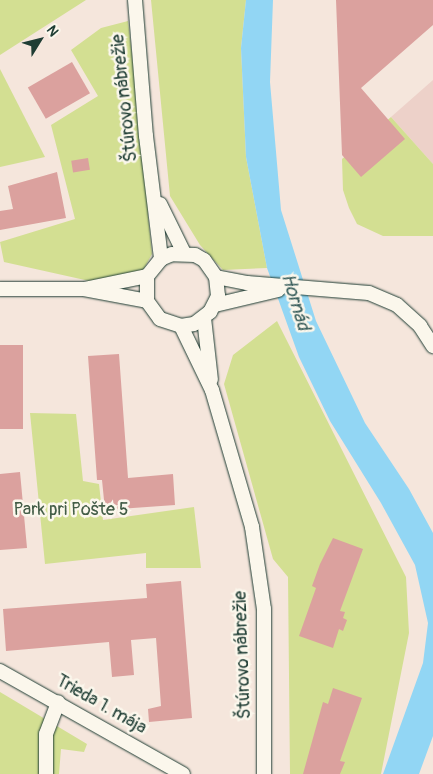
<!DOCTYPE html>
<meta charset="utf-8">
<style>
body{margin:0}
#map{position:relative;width:433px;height:774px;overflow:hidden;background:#f5e6dc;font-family:Pangolin,sans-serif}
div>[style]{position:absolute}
.built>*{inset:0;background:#edd1c9}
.green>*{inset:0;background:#d3df92}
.water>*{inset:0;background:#92d6f4}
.building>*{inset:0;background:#dba19e;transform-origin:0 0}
.roads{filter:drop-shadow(0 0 1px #1f3d34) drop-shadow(0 0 1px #1f3d34)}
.minor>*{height:14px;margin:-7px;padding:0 7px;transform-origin:7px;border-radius:7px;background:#fbf7ec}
span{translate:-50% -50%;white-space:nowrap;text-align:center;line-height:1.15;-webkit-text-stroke:5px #fbf7ec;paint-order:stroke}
.street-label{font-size:18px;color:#1f3d34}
.park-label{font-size:18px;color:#435d47}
.water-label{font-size:19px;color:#365c5a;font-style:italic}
.north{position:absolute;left:15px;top:15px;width:50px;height:50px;-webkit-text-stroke:4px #fbf7ec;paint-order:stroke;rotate:54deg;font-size:14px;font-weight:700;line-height:20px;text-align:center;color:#1f3d34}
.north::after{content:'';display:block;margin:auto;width:18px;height:22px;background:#1f3d34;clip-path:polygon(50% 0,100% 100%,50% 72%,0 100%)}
</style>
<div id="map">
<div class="built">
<i style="clip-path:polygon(433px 80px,433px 164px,391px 117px)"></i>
</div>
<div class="green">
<i style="clip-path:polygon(0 0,86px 0,0 55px)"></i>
<i style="clip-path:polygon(151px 0,246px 0,241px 48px,246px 157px,267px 268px,223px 270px,200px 245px,170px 196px)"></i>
<i style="clip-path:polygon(128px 21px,149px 197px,148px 215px,152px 254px,142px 272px,94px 282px,4px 262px,0 242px,75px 219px,51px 125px,98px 96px,71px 50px,101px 28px)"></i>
<i style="clip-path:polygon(0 69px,45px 157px,0 167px)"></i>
<i style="clip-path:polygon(391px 117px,433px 164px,433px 236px,383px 236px,357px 224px,349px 208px,343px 190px,342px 159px)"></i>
<i style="clip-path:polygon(277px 321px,406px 577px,409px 633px,381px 774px,290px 774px,288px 577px,273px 559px,224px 384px,233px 355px)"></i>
<i style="clip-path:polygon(30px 413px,76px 414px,83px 481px,99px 484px,103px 520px,194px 507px,201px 568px,146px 568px,146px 553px,45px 564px)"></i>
<i style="clip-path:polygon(0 692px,87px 744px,84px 752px,61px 749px,59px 774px,0 774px)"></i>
</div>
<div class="water">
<i style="clip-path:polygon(246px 0,273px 0,270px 82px,281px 210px,316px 321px,365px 423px,409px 489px,433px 533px,433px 736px,419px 774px,383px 774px,423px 663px,428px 623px,415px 565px,381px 503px,330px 421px,299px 357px,267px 268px,246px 157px,241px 48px)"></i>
</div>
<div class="building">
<i style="clip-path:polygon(336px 0,433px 0,433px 25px,361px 88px,405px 139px,361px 177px,342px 155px)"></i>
<i style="left:72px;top:62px;width:36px;height:51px;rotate:60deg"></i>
<i style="left:88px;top:158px;width:12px;height:17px;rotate:81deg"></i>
<i style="clip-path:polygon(57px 172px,66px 218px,0 230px,0 211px,13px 209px,8px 186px)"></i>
<i style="left:23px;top:345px;width:84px;height:23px;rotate:90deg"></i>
<i style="clip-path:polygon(119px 354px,128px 478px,173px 474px,175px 505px,105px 510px,102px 480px,97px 480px,88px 356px)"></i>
<i style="clip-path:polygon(20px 472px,27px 548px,0 550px,0 474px)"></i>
<i style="clip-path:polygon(333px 538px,363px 549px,340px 611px,345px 612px,343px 618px,347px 620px,343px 631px,339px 629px,333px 648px,299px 636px,316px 588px,312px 586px,320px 564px)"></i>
<i style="clip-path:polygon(181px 581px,192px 718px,149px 722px,148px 709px,161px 706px,156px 638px,131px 640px,134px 675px,112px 677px,109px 642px,6px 651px,3px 609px,147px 598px,146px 584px)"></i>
<i style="clip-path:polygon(333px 688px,362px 698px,340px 761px,345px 762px,340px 774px,303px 774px,323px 702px,328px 704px)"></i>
</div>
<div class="roads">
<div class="minor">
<i style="left:135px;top:0;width:136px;rotate:85.4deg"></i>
<i style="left:146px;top:136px;width:124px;rotate:83deg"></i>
<i style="left:160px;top:204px;width:55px;rotate:63.9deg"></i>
<i style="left:216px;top:277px;width:32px;rotate:11deg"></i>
<i style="left:247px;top:283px;width:122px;rotate:4.7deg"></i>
<i style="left:369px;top:293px;width:30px;rotate:23deg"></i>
<i style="left:397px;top:305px;width:31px;rotate:42deg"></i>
<i style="left:420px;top:326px;width:24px;rotate:57deg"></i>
<i style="left:0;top:289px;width:84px"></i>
<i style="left:84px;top:289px;width:64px;rotate:-11.7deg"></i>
<i style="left:84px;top:289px;width:64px;rotate:10.8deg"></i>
<i style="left:147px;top:301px;width:22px;rotate:54deg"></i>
<i style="left:160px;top:319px;width:22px;rotate:18deg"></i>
<i style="left:181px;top:326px;width:13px;rotate:-9deg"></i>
<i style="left:194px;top:324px;width:20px;rotate:-37deg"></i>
<i style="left:210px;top:312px;width:18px;rotate:-63deg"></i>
<i style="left:218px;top:296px;width:19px;rotate:-96deg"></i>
<i style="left:216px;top:277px;width:21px;rotate:-125deg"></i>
<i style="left:204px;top:260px;width:10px;rotate:-151deg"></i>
<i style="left:195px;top:255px;width:23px;rotate:-178deg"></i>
<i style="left:172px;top:254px;width:12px;rotate:156deg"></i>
<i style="left:161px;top:259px;width:22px;rotate:129deg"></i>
<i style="left:147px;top:276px;width:25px;rotate:90deg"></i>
<i style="left:215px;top:305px;width:65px;rotate:-13.4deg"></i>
<i style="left:204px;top:318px;width:62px;rotate:83.6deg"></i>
<i style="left:181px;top:326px;width:71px;rotate:64.2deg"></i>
<i style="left:212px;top:390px;width:143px;rotate:73.7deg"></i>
<i style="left:252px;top:527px;width:83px;rotate:81.7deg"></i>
<i style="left:264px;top:609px;width:165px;rotate:90deg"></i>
<i style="left:0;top:671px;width:210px;rotate:29.4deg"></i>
<i style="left:46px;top:774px;width:40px;rotate:-90deg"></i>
<i style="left:46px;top:734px;width:34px;rotate:-69deg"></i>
</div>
</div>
<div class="street-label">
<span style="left:125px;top:98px;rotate:-96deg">Štúrovo nábrežie</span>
<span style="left:243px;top:655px;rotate:-92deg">Štúrovo nábrežie</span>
<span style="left:101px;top:705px;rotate:30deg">Trieda 1. mája</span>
</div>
<div class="park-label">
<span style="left:71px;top:510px">Park pri Pošte 5</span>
</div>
<div class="water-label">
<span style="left:295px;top:302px;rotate:73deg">Hornád</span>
</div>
<div class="north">N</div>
</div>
